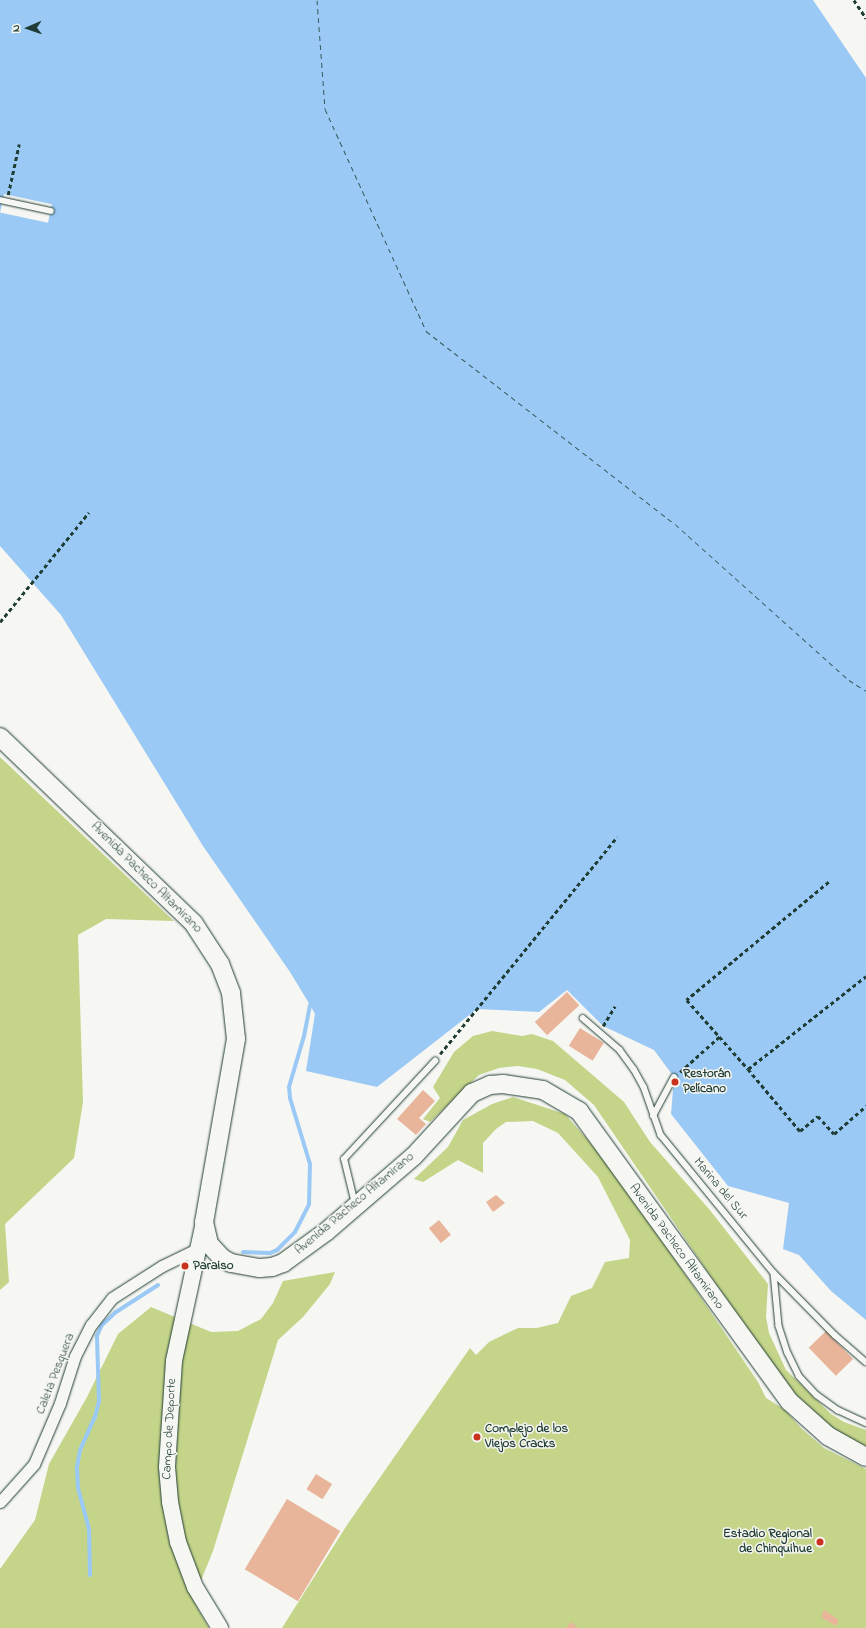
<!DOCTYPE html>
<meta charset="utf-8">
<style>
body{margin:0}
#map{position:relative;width:866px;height:1628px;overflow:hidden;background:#f6f6f2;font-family:"Indie Flower",sans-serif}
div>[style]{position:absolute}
.green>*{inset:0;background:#c4d489}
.water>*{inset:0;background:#9bc9f6}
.pier>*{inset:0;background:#f6f6f2;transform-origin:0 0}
.stream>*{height:4px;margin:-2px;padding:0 2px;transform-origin:2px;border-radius:2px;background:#9bc9f6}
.ferry>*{height:1px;margin-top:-0.5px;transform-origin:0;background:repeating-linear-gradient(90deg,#38595b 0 5px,transparent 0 9px)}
.building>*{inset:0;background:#e8b59a;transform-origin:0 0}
.path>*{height:2.5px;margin-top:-1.25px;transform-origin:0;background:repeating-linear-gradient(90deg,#1f3d34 0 4px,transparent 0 7px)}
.roads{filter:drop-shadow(0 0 1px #1f3d34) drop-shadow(0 0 1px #1f3d34)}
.service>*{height:5.5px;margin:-2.75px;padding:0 2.75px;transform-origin:2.75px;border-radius:2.75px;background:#f6f6f2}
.minor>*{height:11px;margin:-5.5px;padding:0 5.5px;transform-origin:5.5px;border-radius:5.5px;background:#f6f6f2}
.secondary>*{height:16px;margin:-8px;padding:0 8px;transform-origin:8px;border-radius:8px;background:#f6f6f2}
.primary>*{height:18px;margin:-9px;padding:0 9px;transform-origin:9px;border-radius:9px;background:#f6f6f2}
.dots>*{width:11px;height:11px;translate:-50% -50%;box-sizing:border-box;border:2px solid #f6f6f2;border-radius:50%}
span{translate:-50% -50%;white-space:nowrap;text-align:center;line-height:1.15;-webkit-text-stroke:3px #f6f6f2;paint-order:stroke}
.street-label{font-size:13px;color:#1f3d34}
.poi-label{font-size:13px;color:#1f3d34;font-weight:700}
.left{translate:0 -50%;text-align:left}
.right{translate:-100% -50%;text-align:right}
.north{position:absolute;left:8px;top:8px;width:40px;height:40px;-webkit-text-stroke:3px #f6f6f2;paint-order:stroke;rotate:268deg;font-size:11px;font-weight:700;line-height:16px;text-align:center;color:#1f3d34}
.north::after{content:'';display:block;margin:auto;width:14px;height:18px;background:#1f3d34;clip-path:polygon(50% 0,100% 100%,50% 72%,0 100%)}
</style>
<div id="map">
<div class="green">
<i style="clip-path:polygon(0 757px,174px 921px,106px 919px,78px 935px,83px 1102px,74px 1158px,5px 1224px,9px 1282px,0 1290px)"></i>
<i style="clip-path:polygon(492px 1031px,522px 1036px,532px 1034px,553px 1041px,624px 1102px,650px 1142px,709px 1209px,768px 1284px,766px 1317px,769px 1333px,786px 1370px,831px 1414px,844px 1422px,866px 1430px,866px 1447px,842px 1436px,808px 1412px,778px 1375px,594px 1105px,565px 1080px,537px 1069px,518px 1066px,499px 1068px,479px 1075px,430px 1122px,423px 1119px,440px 1098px,433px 1087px,454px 1052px,473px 1036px)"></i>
<i style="clip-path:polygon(513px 1097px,565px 1114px,616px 1172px,758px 1382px,766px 1398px,784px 1409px,802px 1429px,824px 1448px,866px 1469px,866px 1628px,282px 1628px,347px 1525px,470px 1348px,476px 1355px,489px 1342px,518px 1328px,537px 1328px,558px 1323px,571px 1296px,592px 1288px,605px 1262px,629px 1258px,630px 1240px,598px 1177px,558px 1133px,533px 1121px,506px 1122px,496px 1129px,483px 1143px,483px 1173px,458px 1160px,423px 1182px,414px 1179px,448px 1147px,463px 1120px,492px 1104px)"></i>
<i style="clip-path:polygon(335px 1272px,330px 1284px,303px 1317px,278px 1340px,213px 1551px,193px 1600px,209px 1628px,0 1628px,0 1569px,35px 1520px,49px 1464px,87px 1397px,118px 1334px,151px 1307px,211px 1332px,238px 1331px,261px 1319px,273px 1303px,283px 1281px)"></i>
</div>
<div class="water">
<i style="clip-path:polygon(0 0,813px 0,866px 78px,866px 1320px,831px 1291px,799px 1255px,783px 1249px,789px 1203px,728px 1186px,671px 1114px,674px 1077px,654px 1050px,603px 1026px,567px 990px,539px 1012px,477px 1009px,377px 1087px,306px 1071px,315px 1014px,310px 1005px,290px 972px,203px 846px,61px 615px,0 546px)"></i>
</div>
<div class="pier">
<i style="left:4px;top:194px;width:49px;height:19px;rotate:12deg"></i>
</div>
<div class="stream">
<i style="left:243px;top:1252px;width:27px;rotate:2deg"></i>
<i style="left:270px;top:1253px;width:8px;rotate:-23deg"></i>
<i style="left:277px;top:1250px;width:25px;rotate:-45deg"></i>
<i style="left:295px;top:1232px;width:31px;rotate:-63deg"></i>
<i style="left:309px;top:1204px;width:40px;rotate:-88.6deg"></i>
<i style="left:310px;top:1164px;width:69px;rotate:-106.9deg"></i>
<i style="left:290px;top:1098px;width:11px;rotate:-95deg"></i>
<i style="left:289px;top:1087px;width:53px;rotate:-73.6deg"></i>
<i style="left:304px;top:1036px;width:32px;rotate:-79deg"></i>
<i style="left:90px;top:1575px;width:46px;rotate:-91.2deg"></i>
<i style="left:89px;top:1529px;width:42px;rotate:-105deg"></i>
<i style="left:78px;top:1488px;width:21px;rotate:-93deg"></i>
<i style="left:77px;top:1467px;width:17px;rotate:-80deg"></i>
<i style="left:80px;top:1450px;width:36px;rotate:-66deg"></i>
<i style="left:95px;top:1417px;width:16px;rotate:-76deg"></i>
<i style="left:99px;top:1401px;width:65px;rotate:-91.8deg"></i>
<i style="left:97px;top:1336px;width:12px;rotate:-66deg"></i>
<i style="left:102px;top:1325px;width:19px;rotate:-43deg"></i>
<i style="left:116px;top:1312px;width:50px;rotate:-32.7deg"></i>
</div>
<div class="ferry">
<i style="left:317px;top:0;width:109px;rotate:85.8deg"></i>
<i style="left:325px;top:109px;width:244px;rotate:65.5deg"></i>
<i style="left:426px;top:331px;width:315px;rotate:37.8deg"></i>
<i style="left:675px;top:524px;width:234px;rotate:41.9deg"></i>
<i style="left:849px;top:680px;width:20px;rotate:33deg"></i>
</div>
<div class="building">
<i style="left:567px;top:992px;width:18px;height:44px;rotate:47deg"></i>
<i style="left:580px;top:1028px;width:28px;height:21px;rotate:32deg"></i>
<i style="clip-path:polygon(423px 1090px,435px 1101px,419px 1118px,426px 1124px,416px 1135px,397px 1119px)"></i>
<i style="clip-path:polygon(496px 1195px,505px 1203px,493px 1212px,486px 1202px)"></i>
<i style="left:439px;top:1220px;width:19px;height:13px;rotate:51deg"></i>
<i style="left:826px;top:1331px;width:39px;height:24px;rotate:46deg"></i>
<i style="left:316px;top:1474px;width:19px;height:18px;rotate:32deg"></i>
<i style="left:287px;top:1499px;width:62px;height:82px;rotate:31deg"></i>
<i style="clip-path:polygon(824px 1610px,839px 1620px,836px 1626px,821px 1617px)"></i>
<i style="clip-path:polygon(571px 1622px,578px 1628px,566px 1628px)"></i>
</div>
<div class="path">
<i style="left:854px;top:0;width:22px;rotate:56deg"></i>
<i style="left:8px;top:195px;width:52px;rotate:-77.8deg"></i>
<i style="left:0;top:622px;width:141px;rotate:-51deg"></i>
<i style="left:829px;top:882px;width:185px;rotate:140.3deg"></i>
<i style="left:687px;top:1000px;width:92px;rotate:48.5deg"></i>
<i style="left:748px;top:1069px;width:150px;rotate:-38.2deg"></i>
<i style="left:603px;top:1026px;width:23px;rotate:-59deg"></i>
<i style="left:440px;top:1054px;width:280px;rotate:-50.8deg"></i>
<i style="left:748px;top:1069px;width:81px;rotate:50deg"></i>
<i style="left:800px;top:1131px;width:23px;rotate:-40deg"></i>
<i style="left:818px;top:1116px;width:24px;rotate:48deg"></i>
<i style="left:834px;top:1134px;width:43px;rotate:-41.2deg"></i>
<i style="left:680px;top:1072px;width:54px;rotate:-42deg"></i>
</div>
<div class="roads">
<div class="service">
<i style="left:0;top:200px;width:52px;rotate:12.2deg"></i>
<i style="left:583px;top:1018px;width:49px;rotate:40.9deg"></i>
<i style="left:620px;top:1050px;width:24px;rotate:54deg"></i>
<i style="left:634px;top:1069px;width:21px;rotate:61deg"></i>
<i style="left:644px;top:1087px;width:51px;rotate:70.5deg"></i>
<i style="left:661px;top:1135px;width:178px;rotate:50.7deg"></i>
<i style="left:774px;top:1273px;width:87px;rotate:45.5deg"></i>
<i style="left:835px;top:1335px;width:41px;rotate:41.1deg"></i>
<i style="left:653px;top:1116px;width:44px;rotate:-61.7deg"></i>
<i style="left:355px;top:1204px;width:46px;rotate:-103.7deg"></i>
<i style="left:344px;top:1159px;width:134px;rotate:-47.1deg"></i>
<i style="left:774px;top:1273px;width:53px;rotate:84.6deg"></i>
<i style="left:779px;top:1326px;width:28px;rotate:72deg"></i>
<i style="left:788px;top:1353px;width:25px;rotate:64deg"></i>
<i style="left:799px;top:1376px;width:26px;rotate:47deg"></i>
<i style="left:817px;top:1395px;width:26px;rotate:36deg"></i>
<i style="left:838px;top:1410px;width:31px;rotate:25deg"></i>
</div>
<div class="minor">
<i style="left:0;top:1502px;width:51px;rotate:-48.2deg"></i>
<i style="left:34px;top:1464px;width:66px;rotate:-66.9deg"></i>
<i style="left:60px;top:1403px;width:49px;rotate:-72.3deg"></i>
<i style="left:75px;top:1356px;width:35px;rotate:-63deg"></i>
<i style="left:91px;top:1325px;width:34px;rotate:-52deg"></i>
<i style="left:112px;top:1298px;width:59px;rotate:-32.6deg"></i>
<i style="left:162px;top:1266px;width:39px;rotate:-26deg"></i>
</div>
<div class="secondary">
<i style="left:204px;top:1222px;width:142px;rotate:102.2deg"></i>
<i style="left:174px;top:1361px;width:106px;rotate:93.8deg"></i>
<i style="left:167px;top:1467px;width:35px;rotate:85deg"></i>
<i style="left:170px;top:1502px;width:41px;rotate:78.7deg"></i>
<i style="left:178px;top:1542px;width:48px;rotate:69.3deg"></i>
<i style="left:195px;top:1587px;width:48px;rotate:58.6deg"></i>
</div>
<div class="primary">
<i style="left:0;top:737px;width:269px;rotate:43.9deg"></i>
<i style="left:194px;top:924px;width:48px;rotate:57deg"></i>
<i style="left:220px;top:964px;width:31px;rotate:69deg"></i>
<i style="left:231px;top:993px;width:46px;rotate:83.8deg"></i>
<i style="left:236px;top:1039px;width:186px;rotate:99.9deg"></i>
<i style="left:204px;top:1222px;width:23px;rotate:77deg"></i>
<i style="left:209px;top:1244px;width:19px;rotate:47deg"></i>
<i style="left:222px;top:1258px;width:10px;rotate:29deg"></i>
<i style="left:231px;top:1263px;width:29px;rotate:10deg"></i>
<i style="left:260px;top:1268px;width:12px;rotate:-5deg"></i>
<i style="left:272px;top:1267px;width:12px;rotate:-20deg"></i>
<i style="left:283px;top:1263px;width:54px;rotate:-36deg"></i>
<i style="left:327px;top:1231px;width:115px;rotate:-40.8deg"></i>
<i style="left:414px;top:1156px;width:86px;rotate:-47.4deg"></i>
<i style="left:472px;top:1093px;width:20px;rotate:-24deg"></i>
<i style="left:490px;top:1085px;width:13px;rotate:-4deg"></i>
<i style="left:503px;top:1084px;width:40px;rotate:8.5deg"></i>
<i style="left:543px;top:1090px;width:42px;rotate:30.3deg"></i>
<i style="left:579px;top:1111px;width:359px;rotate:54.1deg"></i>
<i style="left:790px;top:1402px;width:51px;rotate:41.8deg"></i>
<i style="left:828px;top:1436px;width:43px;rotate:28.9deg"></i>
</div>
</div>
<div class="dots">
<i style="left:675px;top:1082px;background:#c8321e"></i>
<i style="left:185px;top:1266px;background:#c8321e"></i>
<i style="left:477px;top:1437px;background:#c8321e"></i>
<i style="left:820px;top:1542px;background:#c8321e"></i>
</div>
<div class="street-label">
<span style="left:146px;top:878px;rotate:45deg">Avenida Pacheco Altamirano</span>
<span style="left:720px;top:1189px;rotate:50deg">Marina del Sur</span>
<span style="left:355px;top:1204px;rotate:-40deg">Avenida Pacheco Altamirano</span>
<span style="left:676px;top:1247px;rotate:54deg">Avenida Pacheco Altamirano</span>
<span style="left:56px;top:1374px;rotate:-69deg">Caleta Pesquera</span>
<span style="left:170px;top:1429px;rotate:-87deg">Campo de Deporte</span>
</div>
<div class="poi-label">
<span class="left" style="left:683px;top:1082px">Restorán<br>Pelícano</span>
<span class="left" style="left:193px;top:1266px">Paraiso</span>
<span class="left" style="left:485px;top:1437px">Complejo de los<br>Viejos Cracks</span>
<span class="right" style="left:812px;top:1542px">Estadio Regional<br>de Chinquihue</span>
</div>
<div class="north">N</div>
</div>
